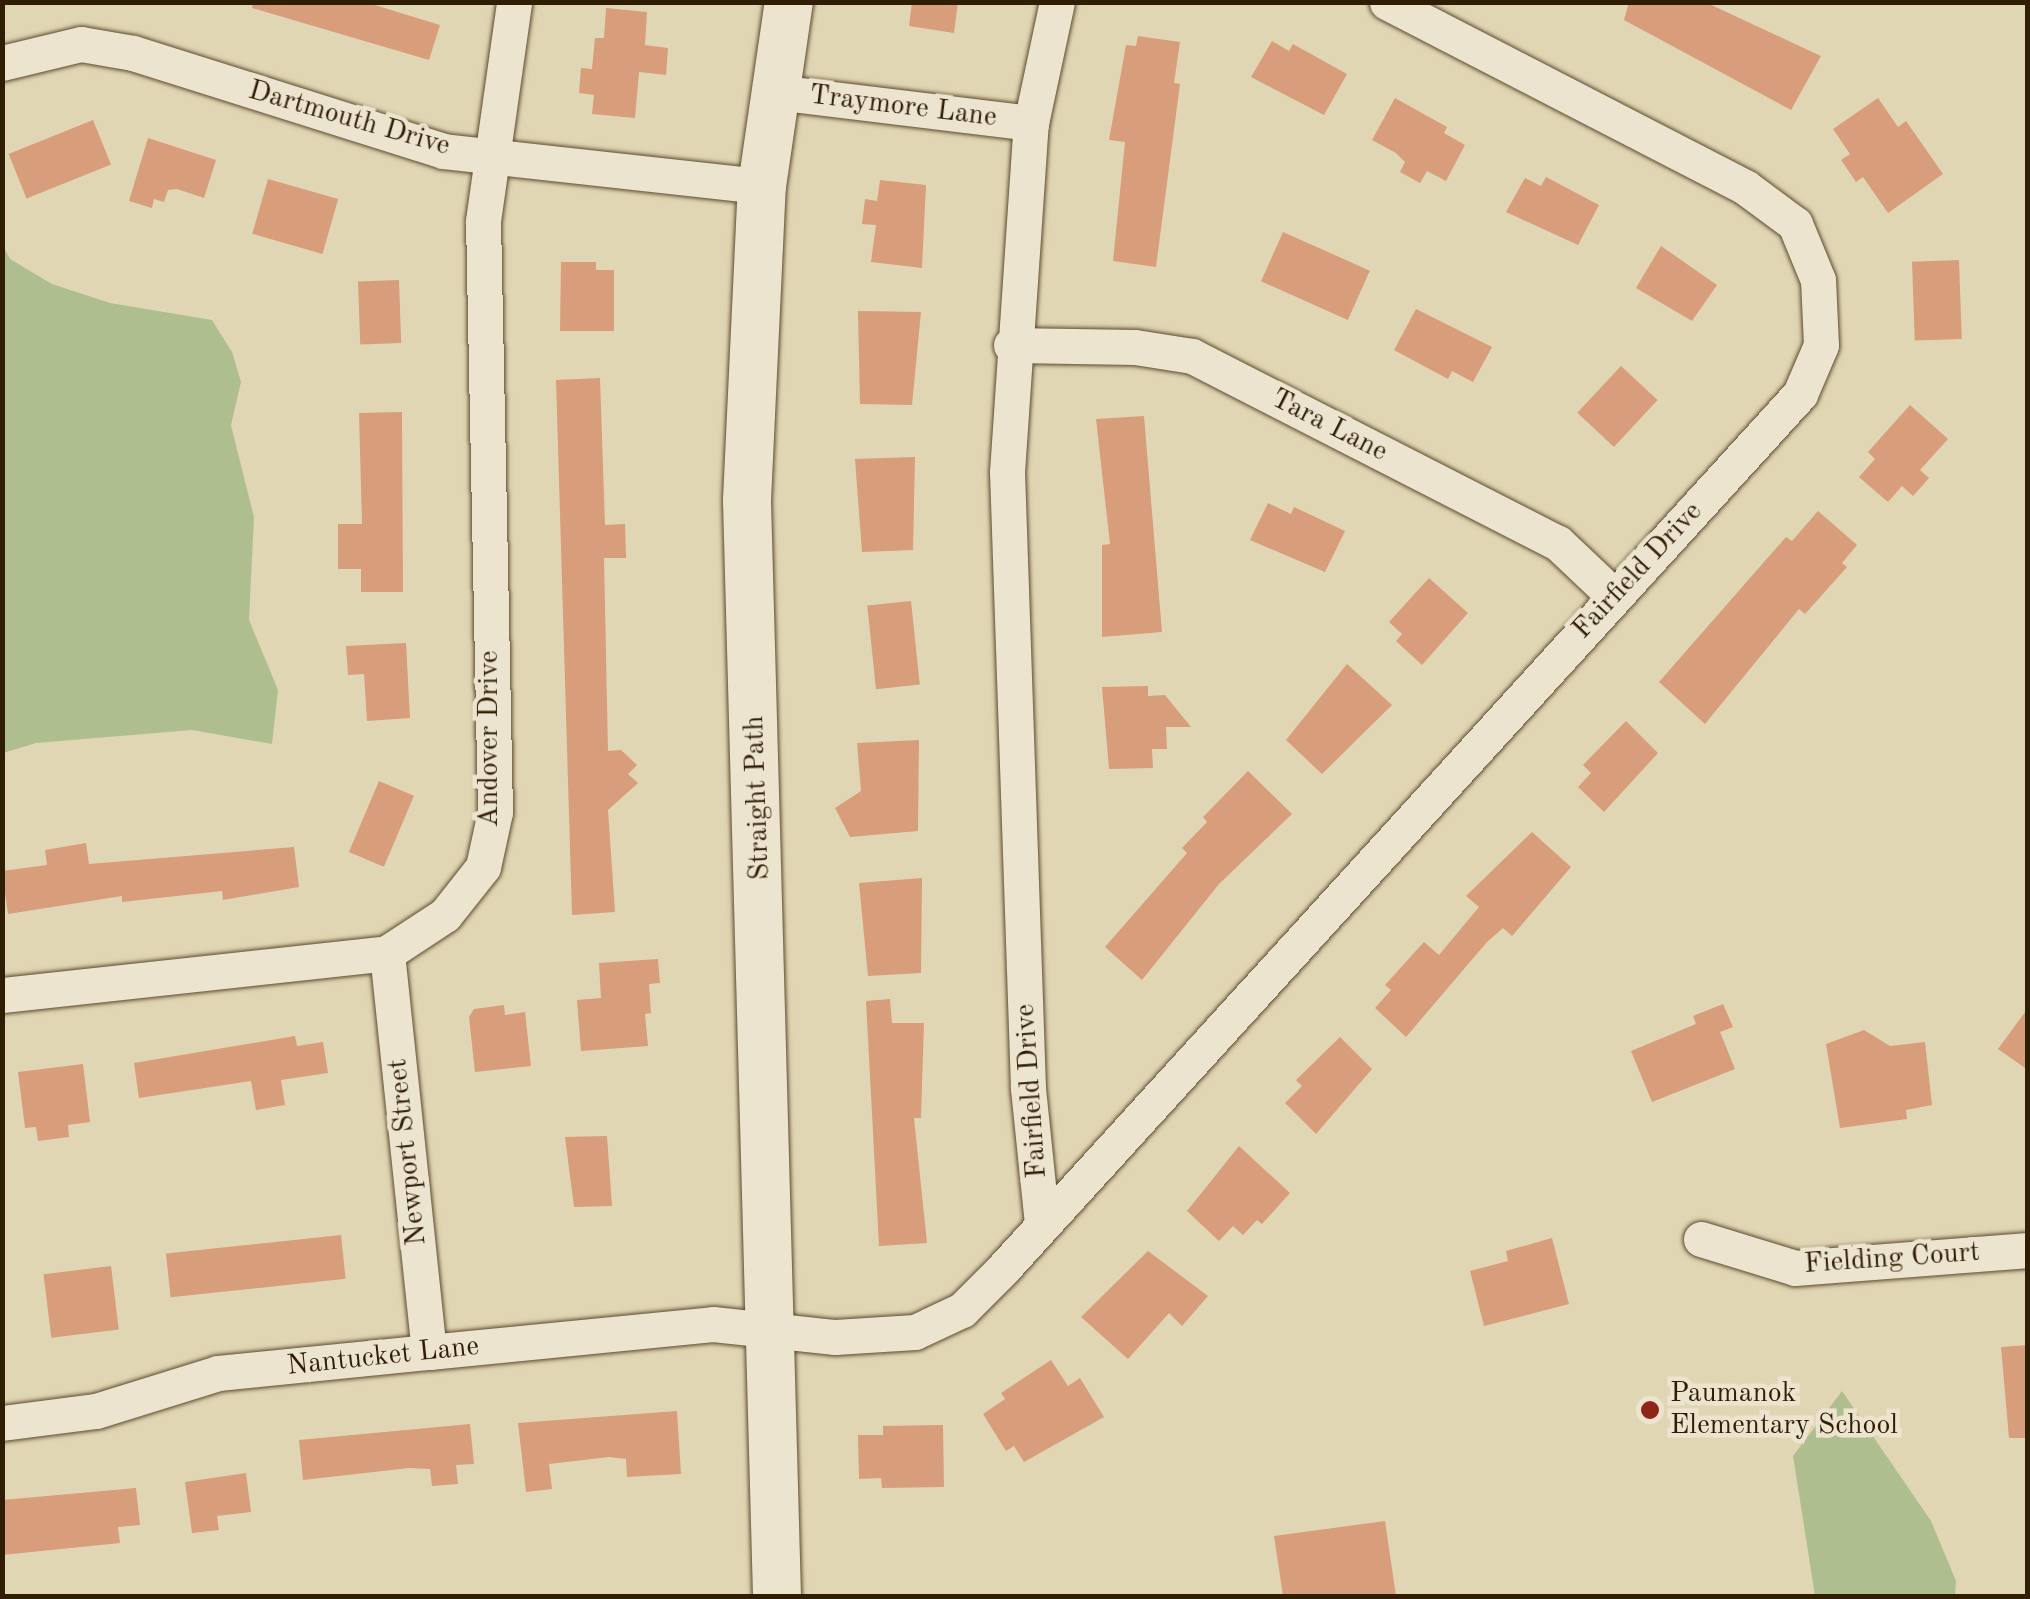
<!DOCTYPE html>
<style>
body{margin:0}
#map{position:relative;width:2030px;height:1599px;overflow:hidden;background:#e1d6b3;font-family:"Old Standard TT",serif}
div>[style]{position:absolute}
.green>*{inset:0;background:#afbe8f}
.building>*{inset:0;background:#d89d7a;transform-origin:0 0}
.roads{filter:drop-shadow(0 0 2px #5c4b30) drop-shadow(0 0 2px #5c4b30)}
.minor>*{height:35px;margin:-17.5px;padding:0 17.5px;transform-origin:17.5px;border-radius:17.5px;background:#ece4ce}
.secondary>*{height:48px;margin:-24px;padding:0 24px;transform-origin:24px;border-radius:24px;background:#ece4ce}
.dots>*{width:28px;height:28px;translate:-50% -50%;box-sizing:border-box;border:5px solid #ece4ce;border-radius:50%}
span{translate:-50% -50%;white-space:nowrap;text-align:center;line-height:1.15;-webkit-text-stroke:9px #ece4ce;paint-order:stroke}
.street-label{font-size:28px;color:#2f1d04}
.poi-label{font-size:28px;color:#2f1d04}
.left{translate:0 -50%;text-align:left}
.frame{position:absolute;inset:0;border:5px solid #2f1d04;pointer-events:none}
</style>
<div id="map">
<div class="green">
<i style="clip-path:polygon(3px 246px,10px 259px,52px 284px,110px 303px,212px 320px,232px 352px,241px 382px,231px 425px,254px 517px,249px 620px,278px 690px,272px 744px,192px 730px,36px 743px,3px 753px)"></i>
<i style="clip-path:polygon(1842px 1391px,1931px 1521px,1956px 1581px,1955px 1596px,1815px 1596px,1793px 1456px)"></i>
</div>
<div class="building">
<i style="clip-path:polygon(253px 2px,365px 2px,440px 25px,429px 60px,252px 8px)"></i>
<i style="clip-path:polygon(912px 2px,958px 2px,954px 33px,909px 26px)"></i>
<i style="clip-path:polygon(1629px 2px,1705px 2px,1821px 56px,1791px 110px,1624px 20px)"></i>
<i style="clip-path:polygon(606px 8px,647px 12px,645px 45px,668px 48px,666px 75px,639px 72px,635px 118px,592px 114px,594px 95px,579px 93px,581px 68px,592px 69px,595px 38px,604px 38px)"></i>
<i style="clip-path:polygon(1138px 36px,1180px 42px,1174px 83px,1180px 84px,1156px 267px,1113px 261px,1125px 142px,1109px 140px,1126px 45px,1136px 46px)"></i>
<i style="clip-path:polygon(1272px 41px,1289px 51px,1293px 44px,1347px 74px,1324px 115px,1251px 77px)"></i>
<i style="clip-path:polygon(1395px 98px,1447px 127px,1444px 133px,1465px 145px,1446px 181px,1427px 171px,1420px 183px,1400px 172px,1405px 162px,1396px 153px,1372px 140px)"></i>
<i style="clip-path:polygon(1878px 98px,1898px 127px,1906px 121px,1943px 174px,1888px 213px,1863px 177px,1856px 182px,1841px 160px,1850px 154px,1833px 129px)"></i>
<i style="left:93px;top:120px;width:48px;height:91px;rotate:68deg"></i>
<i style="clip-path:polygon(148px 138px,216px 160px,204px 198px,177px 189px,168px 190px,164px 202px,154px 199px,152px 208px,129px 201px)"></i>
<i style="clip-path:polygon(1546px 177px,1599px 205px,1578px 245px,1506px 212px,1525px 178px,1541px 186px)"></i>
<i style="left:268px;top:179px;width:73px;height:57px;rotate:16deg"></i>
<i style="clip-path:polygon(880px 180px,926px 185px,922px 268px,871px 262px,876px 225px,862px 224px,865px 199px,877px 201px)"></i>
<i style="left:1283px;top:232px;width:95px;height:54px;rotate:24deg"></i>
<i style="clip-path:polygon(1661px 246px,1717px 285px,1692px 321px,1636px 288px)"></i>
<i style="left:1959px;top:260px;width:79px;height:47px;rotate:88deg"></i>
<i style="clip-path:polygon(561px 262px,596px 262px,596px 270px,614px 270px,614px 331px,560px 331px)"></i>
<i style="left:399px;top:280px;width:63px;height:41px;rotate:88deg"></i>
<i style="clip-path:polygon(1416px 309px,1492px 347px,1473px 382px,1452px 371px,1448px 379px,1394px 350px)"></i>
<i style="clip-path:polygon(858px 311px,921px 312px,912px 405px,860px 404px)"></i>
<i style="left:1621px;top:366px;width:50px;height:64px;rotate:43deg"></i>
<i style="clip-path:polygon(600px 378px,605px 525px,625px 524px,626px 558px,604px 558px,608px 751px,621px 750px,637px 765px,628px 774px,638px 783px,608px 810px,615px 912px,572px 915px,556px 380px)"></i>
<i style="clip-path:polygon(1910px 405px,1948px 439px,1920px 470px,1929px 478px,1913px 496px,1902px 486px,1888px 502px,1859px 477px,1875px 459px,1868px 452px)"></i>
<i style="clip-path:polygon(402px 412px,403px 592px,361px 592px,361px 569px,338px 569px,338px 524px,362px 524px,359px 413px)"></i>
<i style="clip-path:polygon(1144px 416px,1162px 632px,1102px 637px,1102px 545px,1110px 544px,1096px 419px)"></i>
<i style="clip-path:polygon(915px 457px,913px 550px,862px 552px,855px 459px)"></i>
<i style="clip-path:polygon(1268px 503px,1291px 514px,1294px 507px,1345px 531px,1325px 572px,1250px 540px)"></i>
<i style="clip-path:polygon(1818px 511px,1857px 545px,1842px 563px,1847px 567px,1805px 614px,1799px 609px,1705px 724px,1659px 682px,1786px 537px,1792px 541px)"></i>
<i style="clip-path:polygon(1429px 578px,1468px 613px,1422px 665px,1396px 641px,1402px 634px,1389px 622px)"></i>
<i style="left:911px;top:601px;width:84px;height:44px;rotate:84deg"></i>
<i style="clip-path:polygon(406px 643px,410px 718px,367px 721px,364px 674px,348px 675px,346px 646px)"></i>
<i style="clip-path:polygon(1347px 664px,1392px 705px,1322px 774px,1286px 740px)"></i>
<i style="clip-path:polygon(1148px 686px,1148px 696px,1165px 695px,1191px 727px,1166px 727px,1167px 749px,1152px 749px,1153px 768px,1109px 769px,1102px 687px)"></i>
<i style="clip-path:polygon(1626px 721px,1658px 753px,1604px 812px,1578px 787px,1591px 773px,1583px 765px)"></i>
<i style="clip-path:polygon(919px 740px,918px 831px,850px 837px,835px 808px,861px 791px,857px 743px)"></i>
<i style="clip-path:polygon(1248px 771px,1292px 814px,1219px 884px,1142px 980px,1105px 947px,1187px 853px,1182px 848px,1207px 822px,1203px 817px)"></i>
<i style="left:379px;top:781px;width:38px;height:77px;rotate:23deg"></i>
<i style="clip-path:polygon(1532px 832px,1571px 867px,1512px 936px,1503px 928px,1487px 942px,1406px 1037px,1375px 1008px,1391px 990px,1385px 985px,1424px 942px,1439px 955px,1479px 907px,1466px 896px)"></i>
<i style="clip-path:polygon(86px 843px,89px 864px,294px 847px,299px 887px,223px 900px,222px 891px,122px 902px,122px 896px,8px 914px,2px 871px,47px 865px,45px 850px)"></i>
<i style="clip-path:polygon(922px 878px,921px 973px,868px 976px,859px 883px)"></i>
<i style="clip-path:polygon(658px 959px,660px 983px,649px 984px,651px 1013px,645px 1014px,648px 1046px,581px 1051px,577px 1000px,601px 998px,599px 963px)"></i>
<i style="clip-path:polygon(890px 999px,892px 1023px,924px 1023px,921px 1118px,914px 1118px,927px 1243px,879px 1246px,866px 1001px)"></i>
<i style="clip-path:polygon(1723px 1004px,1733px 1027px,1720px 1032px,1735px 1069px,1652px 1102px,1631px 1051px,1696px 1024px,1693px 1016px)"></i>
<i style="clip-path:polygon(504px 1005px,505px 1015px,525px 1012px,531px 1066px,475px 1072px,469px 1017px,474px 1009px)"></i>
<i style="clip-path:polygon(2028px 1008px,2028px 1070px,1998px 1049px)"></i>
<i style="clip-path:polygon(1864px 1030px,1890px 1046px,1925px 1042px,1932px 1105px,1906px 1110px,1907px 1119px,1840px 1128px,1826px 1044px)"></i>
<i style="clip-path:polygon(295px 1036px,297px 1046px,323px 1042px,328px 1073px,281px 1080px,285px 1105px,256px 1110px,251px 1081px,139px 1098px,134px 1063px)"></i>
<i style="clip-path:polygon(1340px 1037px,1372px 1069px,1316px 1134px,1285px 1103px,1302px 1086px,1296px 1080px)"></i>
<i style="clip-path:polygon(83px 1064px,90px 1122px,68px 1125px,69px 1137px,38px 1141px,36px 1127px,25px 1128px,18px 1072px)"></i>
<i style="clip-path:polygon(607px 1136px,612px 1206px,574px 1207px,565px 1137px)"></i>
<i style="clip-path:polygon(1239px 1146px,1290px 1193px,1262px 1224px,1257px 1220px,1243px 1235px,1233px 1226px,1219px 1241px,1187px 1211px)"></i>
<i style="left:341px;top:1235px;width:44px;height:176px;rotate:84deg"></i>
<i style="clip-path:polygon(1552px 1238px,1569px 1304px,1484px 1326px,1470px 1271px,1508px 1261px,1506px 1251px)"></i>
<i style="clip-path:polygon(1148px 1251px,1208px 1296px,1182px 1326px,1169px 1313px,1128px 1359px,1081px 1317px)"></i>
<i style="left:111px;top:1266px;width:64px;height:68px;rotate:83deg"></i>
<i style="clip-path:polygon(2028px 1345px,2028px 1438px,2009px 1438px,2001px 1347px)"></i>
<i style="clip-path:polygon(1051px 1360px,1068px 1386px,1080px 1378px,1104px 1417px,1024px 1462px,1014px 1446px,1006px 1451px,983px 1414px,1005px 1399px,1001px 1393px)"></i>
<i style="clip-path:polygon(677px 1411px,681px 1474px,627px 1477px,626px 1459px,609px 1457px,549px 1464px,552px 1489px,526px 1492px,518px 1423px)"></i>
<i style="clip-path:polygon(470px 1424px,474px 1464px,456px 1465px,458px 1484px,432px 1486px,430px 1469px,409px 1468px,303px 1480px,299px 1440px)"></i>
<i style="clip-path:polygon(943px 1425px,944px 1487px,882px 1488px,881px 1478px,859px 1479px,858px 1435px,883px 1435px,883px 1426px)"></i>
<i style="clip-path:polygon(246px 1473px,251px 1512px,217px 1516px,219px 1530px,192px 1533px,185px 1482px)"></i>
<i style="clip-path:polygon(136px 1488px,140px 1525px,118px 1527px,120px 1543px,2px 1555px,2px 1500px)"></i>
<i style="clip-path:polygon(1385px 1521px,1396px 1596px,1283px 1596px,1274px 1536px)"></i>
</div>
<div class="roads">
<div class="minor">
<i style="left:2px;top:63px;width:81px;rotate:-13.5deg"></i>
<i style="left:81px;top:44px;width:53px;rotate:9.8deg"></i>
<i style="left:133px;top:53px;width:325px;rotate:17.5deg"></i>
<i style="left:443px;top:151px;width:321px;rotate:6.3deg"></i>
<i style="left:775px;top:92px;width:258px;rotate:6.9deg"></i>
<i style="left:1011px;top:345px;width:124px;rotate:0.9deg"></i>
<i style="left:1135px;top:347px;width:58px;rotate:9deg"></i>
<i style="left:1192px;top:356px;width:411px;rotate:27.1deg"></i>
<i style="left:1558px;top:543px;width:77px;rotate:43.4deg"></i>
<i style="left:387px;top:953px;width:401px;rotate:84deg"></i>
<i style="left:2px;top:995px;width:387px;rotate:-6.2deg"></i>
<i style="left:387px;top:953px;width:69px;rotate:-33.2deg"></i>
<i style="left:445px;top:915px;width:61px;rotate:-51.6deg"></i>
<i style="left:483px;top:867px;width:56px;rotate:-77.7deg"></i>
<i style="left:495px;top:812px;width:591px;rotate:-91.16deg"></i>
<i style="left:483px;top:221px;width:221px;rotate:-81.9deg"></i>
<i style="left:1042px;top:1224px;width:137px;rotate:-95.9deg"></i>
<i style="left:1028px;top:1088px;width:616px;rotate:-91.95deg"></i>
<i style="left:1007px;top:472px;width:350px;rotate:-86.1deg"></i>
<i style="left:1031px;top:123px;width:124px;rotate:-77.9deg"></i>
<i style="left:1701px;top:1239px;width:98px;rotate:17.1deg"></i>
<i style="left:1795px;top:1268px;width:234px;rotate:-4.4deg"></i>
<i style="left:2px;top:1423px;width:95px;rotate:-7.3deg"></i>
<i style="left:96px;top:1411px;width:128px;rotate:-17.3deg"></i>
<i style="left:218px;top:1373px;width:212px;rotate:-5.7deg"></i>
<i style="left:429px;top:1352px;width:285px;rotate:-5.6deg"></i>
<i style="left:713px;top:1324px;width:123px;rotate:6.1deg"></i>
<i style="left:835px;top:1337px;width:80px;rotate:-3.6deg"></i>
<i style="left:915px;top:1332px;width:52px;rotate:-25.1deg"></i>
<i style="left:962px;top:1310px;width:57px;rotate:-45deg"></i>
<i style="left:1002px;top:1270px;width:1185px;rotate:-47.67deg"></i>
<i style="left:1800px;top:394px;width:53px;rotate:-66.8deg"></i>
<i style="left:1821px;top:345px;width:65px;rotate:-92.6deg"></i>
<i style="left:1818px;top:280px;width:61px;rotate:-112.3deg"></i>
<i style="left:1795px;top:224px;width:62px;rotate:-143.5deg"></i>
<i style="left:1745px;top:187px;width:403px;rotate:-152.7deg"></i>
</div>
<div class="secondary">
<i style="left:777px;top:1596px;width:1096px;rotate:-91.57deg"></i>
<i style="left:747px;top:500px;width:314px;rotate:-87.3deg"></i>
<i style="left:762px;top:186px;width:186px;rotate:-81.7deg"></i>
</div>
</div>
<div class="dots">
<i style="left:1650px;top:1410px;background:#8f2418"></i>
</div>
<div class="street-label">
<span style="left:903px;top:107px;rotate:7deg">Traymore Lane</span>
<span style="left:349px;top:119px;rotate:16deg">Dartmouth Drive</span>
<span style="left:1329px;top:426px;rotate:27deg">Tara Lane</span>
<span style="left:1638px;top:571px;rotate:-47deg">Fairfield Drive</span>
<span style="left:490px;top:739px;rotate:-90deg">Andover Drive</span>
<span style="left:758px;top:798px;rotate:-92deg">Straight Path</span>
<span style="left:1032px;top:1091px;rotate:-94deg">Fairfield Drive</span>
<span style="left:408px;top:1152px;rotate:-96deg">Newport Street</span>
<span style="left:1892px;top:1259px;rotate:-4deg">Fielding Court</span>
<span style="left:383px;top:1357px;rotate:-6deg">Nantucket Lane</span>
</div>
<div class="poi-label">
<span class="left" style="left:1670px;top:1410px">Paumanok<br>Elementary School</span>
</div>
<div class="frame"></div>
</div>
